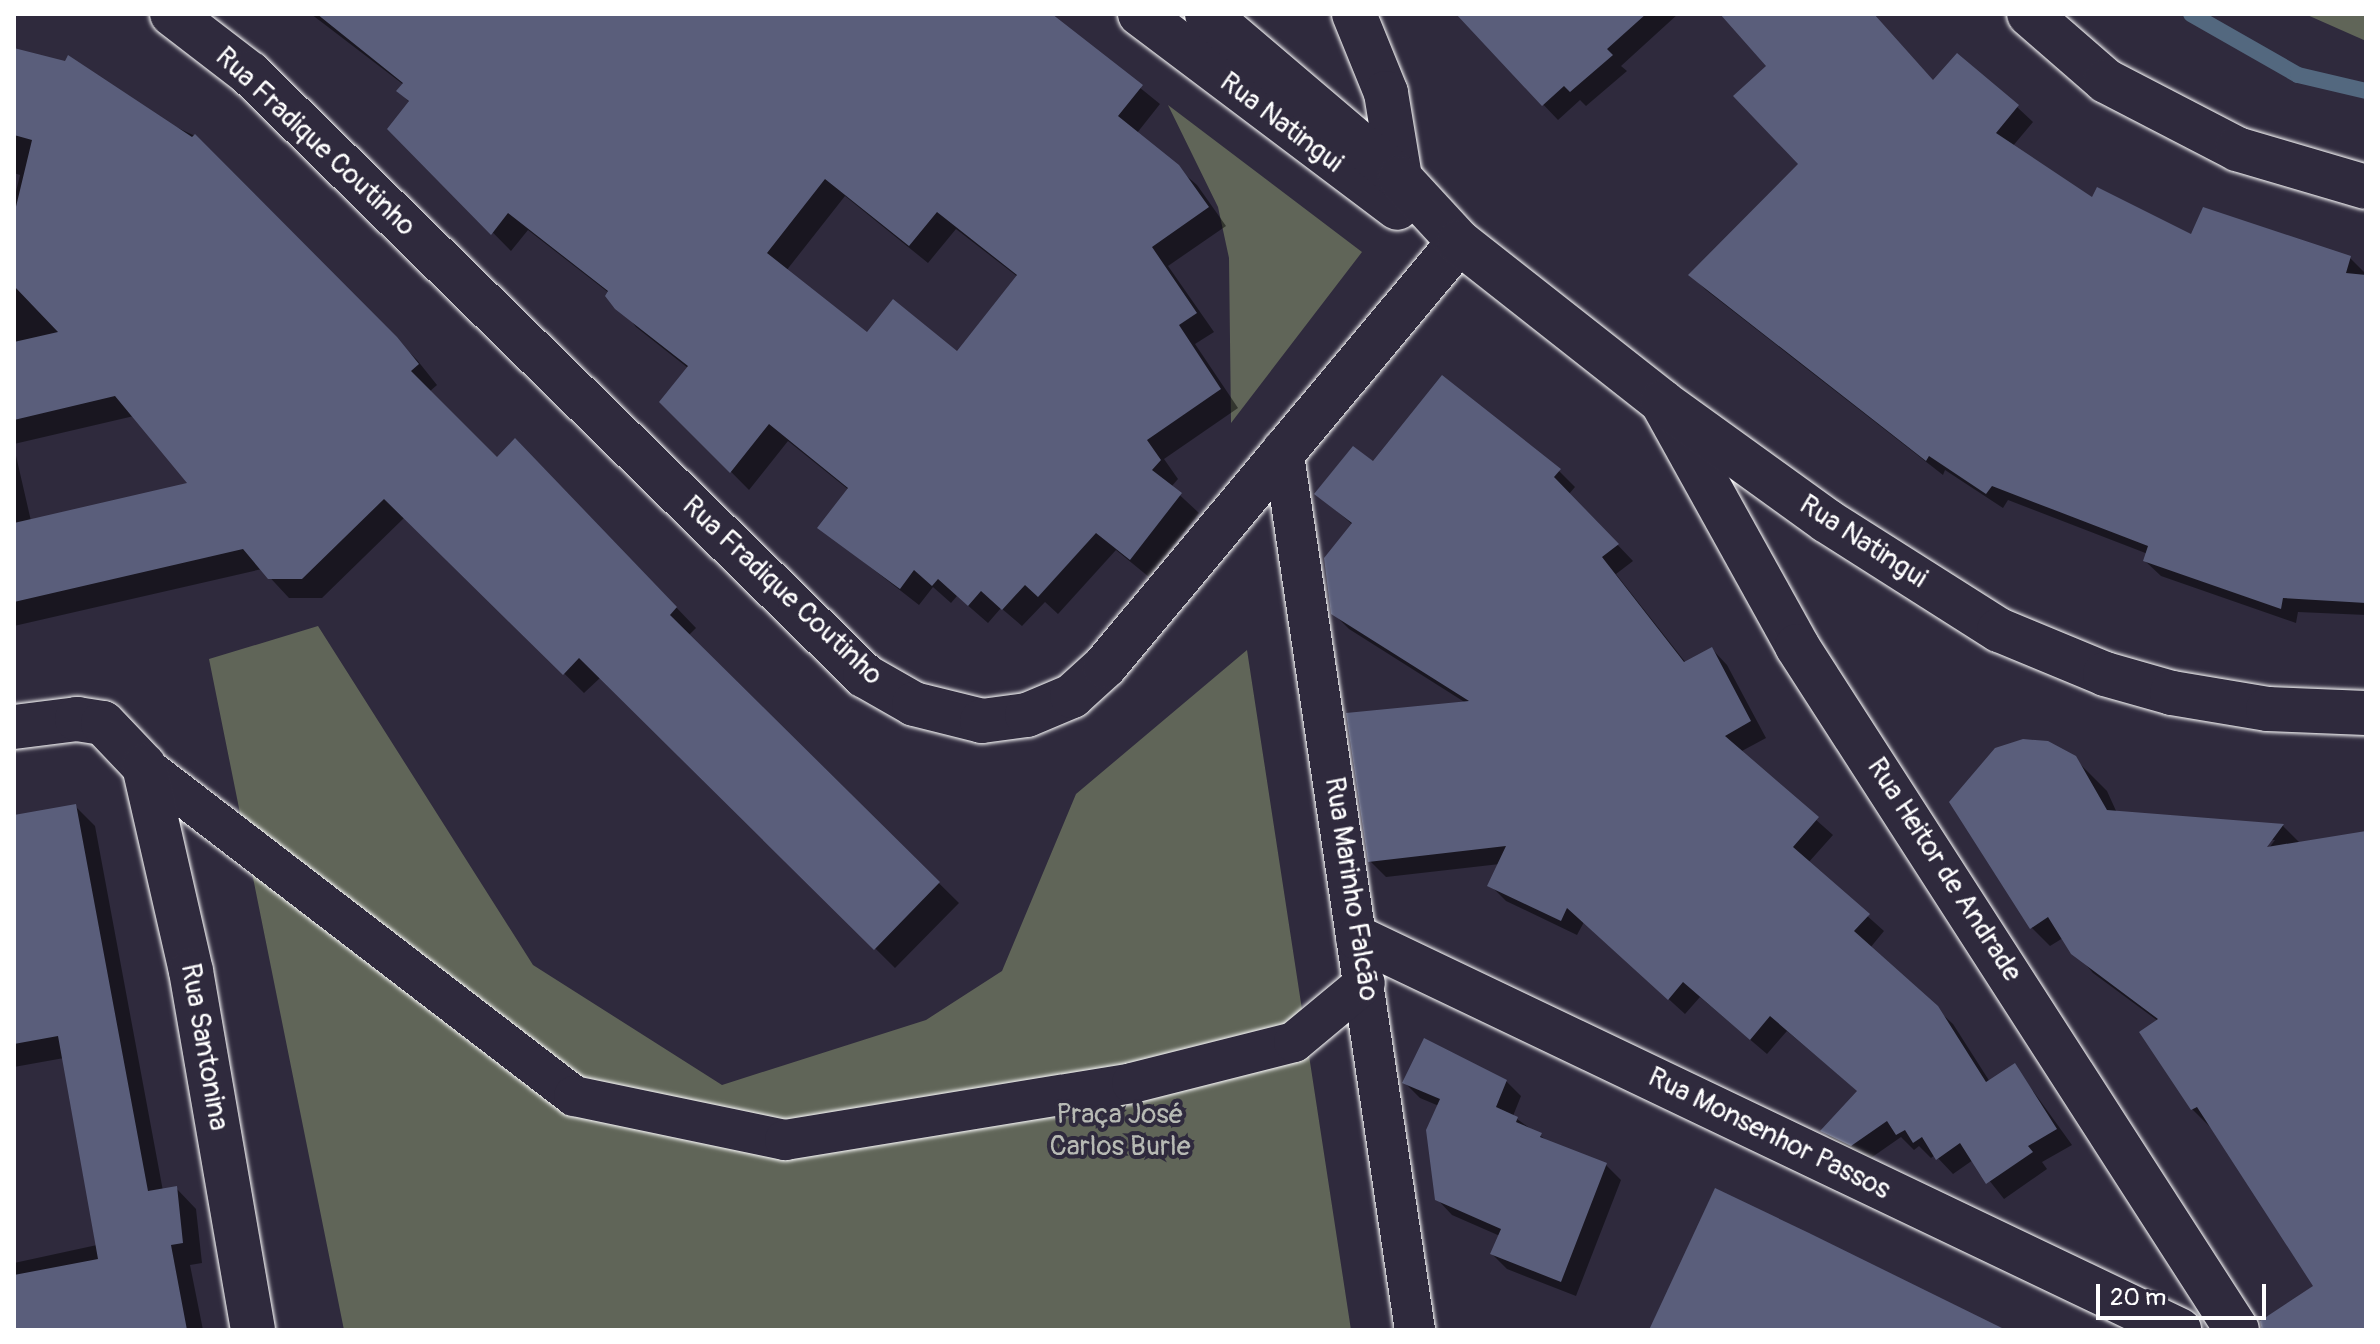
<!DOCTYPE html>
<meta charset="utf-8">
<style>
body{margin:0}
#map{position:relative;width:2380px;height:1344px;overflow:hidden;background:#2f2a3d;font-family:Pangolin,sans-serif}
div>[style]{position:absolute}
.green>*{inset:0;background:#606558}
.shadow>*{inset:0;background:#0007}
.stream>*{height:16px;margin:-8px;padding:0 8px;transform-origin:8px;border-radius:8px;background:#53687f}
.building>*{inset:0;background:#5a5e7b}
.roads{filter:drop-shadow(0 0 2px #fff) drop-shadow(0 0 2px #fff)}
.pedestrian>*{height:40px;margin:-20px;padding:0 20px;transform-origin:20px;border-radius:20px;background:#2f2a3d}
.minor>*{height:44px;margin:-22px;padding:0 22px;transform-origin:22px;border-radius:22px;background:#2f2a3d}
.tertiary>*{height:44px;margin:-22px;padding:0 22px;transform-origin:22px;border-radius:22px;background:#2f2a3d}
span{translate:-50% -50%;white-space:nowrap;text-align:center;line-height:1.15;-webkit-text-stroke:8px #2f2a3d;paint-order:stroke}
.street-label{font-size:28px;color:#fff}
.park-label{font-size:28px;color:#b7bab4}
.frame{position:absolute;inset:0;border:16px solid #fff;pointer-events:none}
.scale{position:absolute;left:2096px;top:1284px;width:170px;height:36px;box-sizing:border-box;border:4px solid #fff;border-top:0;padding-left:10px;font-size:24px;line-height:28px;white-space:nowrap;color:#fff;-webkit-text-stroke:6px #2f2a3d;paint-order:stroke}
</style>
<div id="map">
<div class="green">
<i style="clip-path:polygon(2305px 14px,2366px 14px,2366px 41px)"></i>
<i style="clip-path:polygon(1168px 105px,1362px 252px,1231px 423px,1229px 258px,1218px 207px)"></i>
<i style="clip-path:polygon(318px 626px,533px 965px,722px 1085px,926px 1020px,1002px 971px,1076px 794px,1247px 650px,1351px 1330px,344px 1330px,209px 659px)"></i>
</div>
<div class="shadow">
<i style="clip-path:polygon(evenodd,311px 14px,1049px 14px,1160px 104px,1137px 133px,1197px 185px,1226px 226px,1168px 266px,1214px 332px,1195px 344px,1238px 408px,1164px 459px,1178px 479px,1171px 487px,1199px 513px,1149px 577px,1116px 550px,1058px 614px,1045px 602px,1022px 626px,1001px 608px,988px 623px,957px 596px,951px 603px,933px 587px,919px 605px,820px 528px,849px 490px,788px 441px,749px 490px,662px 402px,688px 368px,636px 327px,609px 293px,528px 230px,511px 251px,390px 128px,410px 103px,399px 91px,404px 85px,311px 14px,845px 196px,928px 263px,956px 229px,1018px 277px,957px 353px,868px 335px,786px 271px,845px 196px)"></i>
<i style="clip-path:polygon(1457px 14px,1678px 14px,1621px 66px,1627px 71px,1586px 106px,1580px 100px,1558px 120px)"></i>
<i style="clip-path:polygon(1722px 14px,1873px 14px,1934px 82px,2017px 107px,2033px 122px,2012px 147px,2093px 200px,2192px 236px,2350px 258px,2366px 274px,2358px 297px,2366px 299px,2366px 615px,2298px 612px,2296px 623px,2161px 576px,2145px 561px,2148px 554px,2008px 500px,2003px 508px,1945px 470px,1943px 475px,1706px 290px,1691px 275px,1800px 164px,1769px 67px)"></i>
<i style="clip-path:polygon(14px 50px,195px 136px,417px 360px,437px 385px,429px 392px,497px 459px,535px 460px,696px 628px,688px 636px,959px 903px,895px 968px,601px 677px,584px 693px,405px 517px,322px 598px,289px 598px,262px 569px,14px 626px,14px 447px,31px 521px,191px 485px,134px 416px,14px 444px,14px 200px,20px 175px,14px 173px)"></i>
<i style="clip-path:polygon(1374px 464px,1559px 471px,1575px 487px,1569px 494px,1633px 561px,1616px 574px,1686px 663px,1712px 649px,1727px 665px,1766px 738px,1740px 752px,1833px 835px,1808px 863px,1884px 931px,1870px 948px,1953px 1024px,1990px 1082px,2015px 1066px,2072px 1145px,2042px 1162px,2047px 1169px,2004px 1199px,1973px 1160px,1953px 1174px,1935px 1155px,1931px 1158px,1919px 1146px,1914px 1150px,1901px 1137px,1868px 1160px,1838px 1146px,1823px 1131px,1859px 1092px,1787px 1031px,1767px 1054px,1700px 997px,1685px 1014px,1584px 922px,1577px 935px,1506px 901px,1490px 885px,1500px 864px,1386px 877px,1370px 861px,1466px 703px,1349px 629px,1333px 613px,1353px 525px,1317px 494px)"></i>
<i style="clip-path:polygon(evenodd,2070px 754px,2107px 791px,2117px 813px,2283px 826px,2301px 844px,2366px 834px,2366px 1330px,2297px 1330px,2316px 1287px,2211px 1128px,2192px 1109px,2158px 1021px,2093px 973px,2063px 938px,2050px 946px,2032px 928px,2070px 754px,2270px 840px,2275px 840px,2263px 856px,2260px 854px,2270px 840px)"></i>
<i style="clip-path:polygon(75px 806px,95px 826px,163px 1191px,176px 1188px,196px 1209px,202px 1263px,190px 1265px,203px 1330px,14px 1330px,14px 1263px,97px 1245px,64px 1058px,14px 1067px,14px 817px)"></i>
<i style="clip-path:polygon(1506px 1081px,1521px 1096px,1513px 1116px,1549px 1142px,1606px 1165px,1621px 1180px,1576px 1296px,1507px 1269px,1492px 1254px,1500px 1236px,1452px 1215px,1437px 1199px,1439px 1106px,1420px 1098px,1405px 1083px)"></i>
</div>
<div class="stream">
<i style="left:2191px;top:14px;width:123px;rotate:29.7deg"></i>
<i style="left:2298px;top:75px;width:70px;rotate:13.2deg"></i>
</div>
<div class="building">
<i style="clip-path:polygon(evenodd,317px 14px,1052px 14px,1143px 85px,1118px 116px,1179px 165px,1209px 207px,1152px 247px,1197px 313px,1179px 325px,1221px 389px,1147px 440px,1161px 460px,1152px 470px,1182px 493px,1130px 560px,1096px 533px,1038px 597px,1025px 585px,1002px 610px,981px 591px,968px 606px,938px 579px,932px 586px,914px 570px,900px 589px,817px 528px,848px 488px,769px 424px,730px 473px,659px 402px,688px 366px,615px 309px,605px 296px,608px 291px,508px 213px,491px 235px,387px 129px,409px 101px,396px 91px,403px 83px,317px 14px,825px 179px,909px 246px,937px 212px,1017px 275px,957px 351px,893px 299px,867px 332px,767px 253px,825px 179px)"></i>
<i style="clip-path:polygon(1456px 14px,1646px 14px,1607px 49px,1613px 55px,1570px 92px,1564px 86px,1542px 106px)"></i>
<i style="clip-path:polygon(1720px 14px,1874px 14px,1933px 80px,1957px 53px,2019px 105px,1996px 133px,2092px 197px,2097px 187px,2191px 234px,2203px 207px,2351px 256px,2346px 273px,2366px 275px,2366px 603px,2283px 598px,2281px 609px,2143px 561px,2148px 546px,1992px 486px,1986px 494px,1929px 456px,1926px 461px,1688px 275px,1798px 164px,1733px 96px,1766px 66px)"></i>
<i style="clip-path:polygon(14px 48px,65px 61px,68px 55px,192px 137px,195px 134px,397px 337px,419px 364px,411px 371px,497px 457px,515px 438px,677px 607px,670px 615px,940px 882px,874px 950px,579px 658px,563px 675px,384px 499px,302px 579px,268px 579px,243px 549px,14px 602px,14px 523px,187px 483px,115px 396px,14px 420px,14px 342px,58px 332px,14px 286px,14px 215px,32px 140px,14px 135px)"></i>
<i style="clip-path:polygon(1442px 375px,1561px 469px,1554px 477px,1619px 544px,1602px 557px,1684px 662px,1712px 647px,1751px 721px,1725px 736px,1819px 817px,1793px 847px,1870px 914px,1854px 931px,1938px 1006px,1986px 1082px,2015px 1063px,2057px 1129px,2028px 1146px,2033px 1152px,1986px 1184px,1960px 1143px,1936px 1160px,1922px 1137px,1913px 1143px,1905px 1130px,1896px 1135px,1887px 1121px,1851px 1146px,1820px 1131px,1857px 1091px,1770px 1016px,1750px 1040px,1683px 982px,1668px 1000px,1567px 908px,1561px 921px,1487px 886px,1506px 846px,1368px 862px,1346px 713px,1469px 701px,1331px 614px,1324px 558px,1352px 523px,1314px 494px,1353px 446px,1373px 461px)"></i>
<i style="clip-path:polygon(2023px 739px,2048px 741px,2076px 756px,2107px 810px,2284px 824px,2267px 847px,2366px 831px,2366px 1330px,2262px 1330px,2260px 1321px,2313px 1286px,2197px 1107px,2191px 1110px,2139px 1032px,2158px 1019px,2071px 954px,2048px 917px,2030px 929px,1949px 802px,1995px 748px)"></i>
<i style="clip-path:polygon(76px 804px,148px 1191px,177px 1186px,183px 1243px,171px 1245px,187px 1330px,14px 1330px,14px 1275px,98px 1259px,58px 1036px,14px 1044px,14px 815px)"></i>
<i style="clip-path:polygon(1424px 1038px,1507px 1080px,1496px 1107px,1518px 1117px,1516px 1122px,1542px 1133px,1540px 1137px,1607px 1163px,1561px 1282px,1490px 1254px,1501px 1229px,1435px 1200px,1426px 1130px,1440px 1099px,1402px 1083px)"></i>
<i style="clip-path:polygon(1715px 1188px,1809px 1233px,2006px 1330px,1649px 1330px)"></i>
</div>
<div class="roads">
<div class="pedestrian">
<i style="left:1283px;top:449px;width:891px;rotate:81.48deg"></i>
<i style="left:144px;top:766px;width:542px;rotate:37.5deg"></i>
<i style="left:574px;top:1096px;width:216px;rotate:11.8deg"></i>
<i style="left:785px;top:1140px;width:352px;rotate:-9.3deg"></i>
<i style="left:1132px;top:1083px;width:167px;rotate:-14.2deg"></i>
<i style="left:1294px;top:1042px;width:92px;rotate:-39.7deg"></i>
</div>
<div class="minor">
<i style="left:172px;top:14px;width:97px;rotate:37.5deg"></i>
<i style="left:249px;top:73px;width:862px;rotate:44.39deg"></i>
<i style="left:865px;top:676px;width:56px;rotate:29.7deg"></i>
<i style="left:914px;top:704px;width:70px;rotate:14deg"></i>
<i style="left:982px;top:721px;width:45px;rotate:-7.6deg"></i>
<i style="left:1027px;top:715px;width:49px;rotate:-22.9deg"></i>
<i style="left:1072px;top:696px;width:45px;rotate:-42.3deg"></i>
<i style="left:1105px;top:666px;width:552px;rotate:-50.14deg"></i>
<i style="left:1354px;top:14px;width:85px;rotate:67.9deg"></i>
<i style="left:1386px;top:93px;width:86px;rotate:80.6deg"></i>
<i style="left:1400px;top:178px;width:24px;rotate:109deg"></i>
<i style="left:2029px;top:14px;width:102px;rotate:41deg"></i>
<i style="left:2106px;top:81px;width:148px;rotate:27.4deg"></i>
<i style="left:2237px;top:149px;width:134px;rotate:16.4deg"></i>
<i style="left:1662px;top:402px;width:279px;rotate:61deg"></i>
<i style="left:1797px;top:646px;width:813px;rotate:57.25deg"></i>
<i style="left:14px;top:727px;width:64px;rotate:-7.2deg"></i>
<i style="left:77px;top:719px;width:26px;rotate:9deg"></i>
<i style="left:103px;top:723px;width:59px;rotate:46.4deg"></i>
<i style="left:144px;top:766px;width:210px;rotate:77.1deg"></i>
<i style="left:191px;top:971px;width:364px;rotate:80.2deg"></i>
<i style="left:1358px;top:938px;width:910px;rotate:25.52deg"></i>
</div>
<div class="tertiary">
<i style="left:1140px;top:14px;width:322px;rotate:37deg"></i>
<i style="left:1207px;top:14px;width:253px;rotate:40.4deg"></i>
<i style="left:1400px;top:178px;width:87px;rotate:47.3deg"></i>
<i style="left:1459px;top:242px;width:258px;rotate:38.2deg"></i>
<i style="left:1662px;top:402px;width:203px;rotate:35.8deg"></i>
<i style="left:1827px;top:521px;width:204px;rotate:32.4deg"></i>
<i style="left:1999px;top:630px;width:115px;rotate:22.5deg"></i>
<i style="left:2105px;top:674px;width:70px;rotate:15.8deg"></i>
<i style="left:2172px;top:693px;width:97px;rotate:9.5deg"></i>
<i style="left:2268px;top:709px;width:98px;rotate:2.3deg"></i>
</div>
</div>
<div class="street-label">
<span style="left:1281px;top:123px;rotate:37deg">Rua Natingui</span>
<span style="left:315px;top:142px;rotate:43deg">Rua Fradique Coutinho</span>
<span style="left:1863px;top:542px;rotate:33deg">Rua Natingui</span>
<span style="left:782px;top:591px;rotate:43deg">Rua Fradique Coutinho</span>
<span style="left:1944px;top:870px;rotate:57deg">Rua Heitor de Andrade</span>
<span style="left:1351px;top:889px;rotate:81deg">Rua Marinho Falcão</span>
<span style="left:204px;top:1047px;rotate:80deg">Rua Santonina</span>
<span style="left:1769px;top:1134px;rotate:26deg">Rua Monsenhor Passos</span>
</div>
<div class="park-label">
<span style="left:1120px;top:1131px">Praça José<br>Carlos Burle</span>
</div>
<div class="frame"></div>
<div class="scale">20 m</div>
</div>
